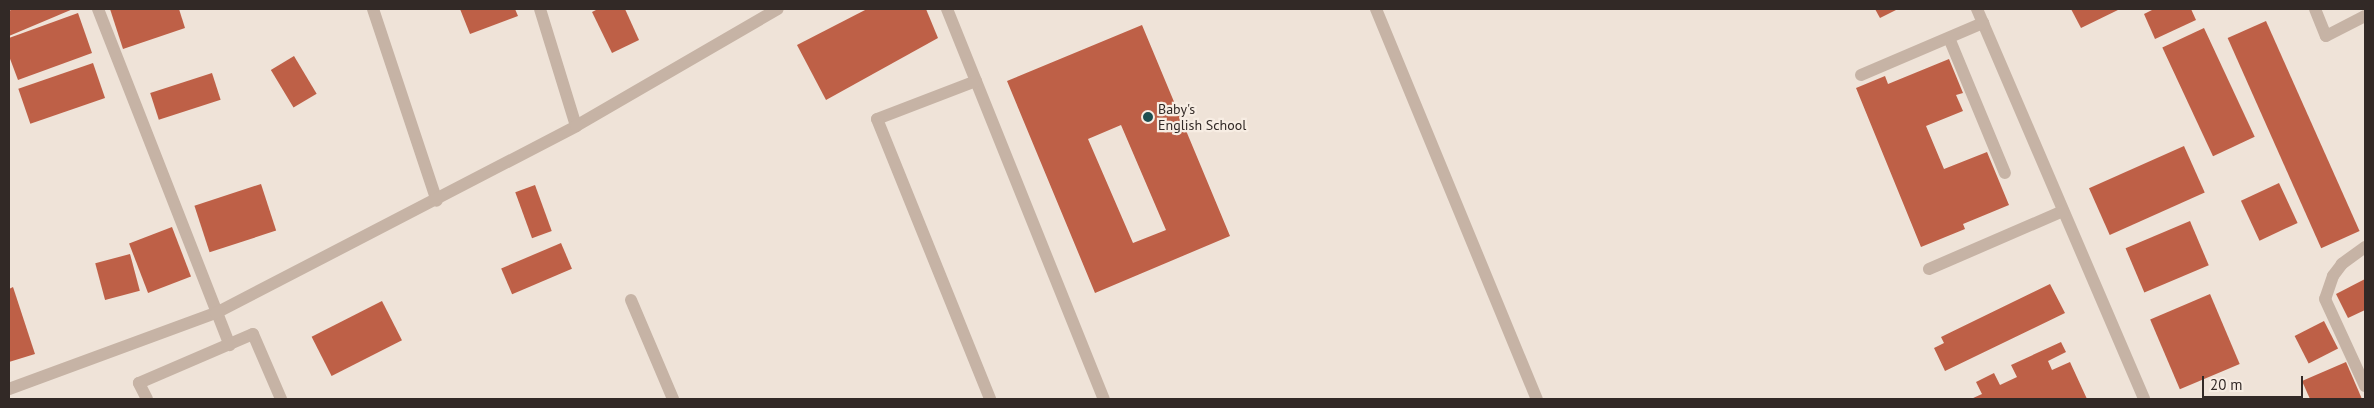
<!DOCTYPE html>
<style>
body{margin:0}
#map{position:relative;width:2374px;height:408px;overflow:hidden;background:#efe3d8;font-family:"PT Sans",sans-serif}
div>[style]{position:absolute}
.building>*{inset:0;background:#be6047;transform-origin:0 0}
.minor>*{height:12px;margin:-6px;padding:0 6px;transform-origin:6px;border-radius:6px;background:#c6b3a5}
.dots>*{width:14px;height:14px;translate:-50% -50%;box-sizing:border-box;border:2px solid #f7ede3;border-radius:50%}
span{translate:-50% -50%;white-space:nowrap;text-align:center;line-height:1.15;-webkit-text-stroke:4.5px #f7ede3;paint-order:stroke}
.poi-label{font-size:14px;color:#322926}
.left{translate:0 -50%;text-align:left}
.frame{position:absolute;inset:0;border:10px solid #322926;pointer-events:none}
.scale{position:absolute;left:2202px;top:376px;width:101px;height:22px;box-sizing:border-box;border:2px solid #322926;border-top:0;padding-left:6px;font-size:15px;line-height:18px;white-space:nowrap;color:#322926;-webkit-text-stroke:4px #f7ede3;paint-order:stroke}
</style>
<div id="map">
<div class="building">
<i style="clip-path:polygon(13px 9px,73px 9px,9px 36px,9px 11px)"></i>
<i style="clip-path:polygon(110px 9px,179px 9px,185px 28px,123px 49px)"></i>
<i style="clip-path:polygon(460px 9px,515px 9px,518px 16px,470px 34px)"></i>
<i style="clip-path:polygon(598px 9px,625px 9px,639px 40px,612px 53px,592px 12px)"></i>
<i style="clip-path:polygon(867px 9px,926px 9px,938px 38px,826px 100px,797px 45px)"></i>
<i style="clip-path:polygon(1875px 9px,1898px 9px,1880px 18px)"></i>
<i style="clip-path:polygon(2071px 9px,2120px 9px,2081px 28px)"></i>
<i style="clip-path:polygon(2154px 9px,2191px 9px,2196px 20px,2155px 39px,2144px 14px)"></i>
<i style="clip-path:polygon(78px 13px,92px 53px,18px 80px,9px 56px,9px 38px)"></i>
<i style="left:2266px;top:21px;width:230px;height:42px;rotate:66deg"></i>
<i style="clip-path:polygon(evenodd,1142px 25px,1230px 236px,1095px 293px,1007px 81px,1142px 25px,1121px 125px,1166px 230px,1133px 243px,1088px 139px,1121px 125px)"></i>
<i style="left:2204px;top:28px;width:120px;height:46px;rotate:65deg"></i>
<i style="left:294px;top:56px;width:44px;height:27px;rotate:59deg"></i>
<i style="clip-path:polygon(1949px 59px,1963px 93px,1956px 95px,1963px 111px,1926px 126px,1944px 169px,1987px 152px,2009px 205px,1963px 224px,1965px 229px,1921px 247px,1856px 88px,1885px 76px,1888px 84px)"></i>
<i style="left:93px;top:63px;width:37px;height:79px;rotate:71deg"></i>
<i style="left:212px;top:73px;width:28px;height:65px;rotate:72deg"></i>
<i style="left:2184px;top:146px;width:51px;height:104px;rotate:66deg"></i>
<i style="left:2279px;top:183px;width:44px;height:42px;rotate:65deg"></i>
<i style="left:261px;top:184px;width:49px;height:70px;rotate:72deg"></i>
<i style="left:535px;top:185px;width:49px;height:21px;rotate:70deg"></i>
<i style="left:2190px;top:221px;width:48px;height:70px;rotate:67deg"></i>
<i style="left:172px;top:227px;width:53px;height:46px;rotate:69deg"></i>
<i style="left:561px;top:243px;width:28px;height:65px;rotate:67deg"></i>
<i style="left:130px;top:254px;width:38px;height:36px;rotate:75deg"></i>
<i style="clip-path:polygon(2365px 279px,2365px 310px,2348px 318px,2336px 294px)"></i>
<i style="clip-path:polygon(2050px 284px,2065px 313px,1945px 371px,1934px 348px,1944px 343px,1941px 337px)"></i>
<i style="clip-path:polygon(13px 287px,35px 354px,9px 362px,9px 289px)"></i>
<i style="left:2210px;top:294px;width:76px;height:65px;rotate:67deg"></i>
<i style="left:382px;top:301px;width:44px;height:79px;rotate:63deg"></i>
<i style="left:2324px;top:321px;width:31px;height:33px;rotate:63deg"></i>
<i style="clip-path:polygon(2061px 342px,2066px 352px,2048px 361px,2052px 370px,2070px 362px,2087px 399px,1971px 399px,1982px 394px,1976px 382px,1994px 373px,2000px 385px,2017px 377px,2011px 365px)"></i>
<i style="clip-path:polygon(2346px 362px,2362px 399px,2310px 399px,2302px 381px)"></i>
</div>
<div class="minor">
<i style="left:98px;top:9px;width:361px;rotate:68.6deg"></i>
<i style="left:373px;top:9px;width:202px;rotate:71.6deg"></i>
<i style="left:540px;top:9px;width:122px;rotate:72.9deg"></i>
<i style="left:947px;top:9px;width:420px;rotate:68.1deg"></i>
<i style="left:1376px;top:9px;width:422px;rotate:67.6deg"></i>
<i style="left:1977px;top:9px;width:424px;rotate:66.8deg"></i>
<i style="left:2315px;top:9px;width:29px;rotate:68deg"></i>
<i style="left:2326px;top:36px;width:44px;rotate:-27.1deg"></i>
<i style="left:1949px;top:38px;width:146px;rotate:67.5deg"></i>
<i style="left:1861px;top:75px;width:133px;rotate:-23.1deg"></i>
<i style="left:976px;top:81px;width:106px;rotate:159deg"></i>
<i style="left:877px;top:119px;width:302px;rotate:68deg"></i>
<i style="left:2365px;top:247px;width:29px;rotate:144deg"></i>
<i style="left:2342px;top:264px;width:15px;rotate:127deg"></i>
<i style="left:2333px;top:276px;width:24px;rotate:109deg"></i>
<i style="left:2325px;top:299px;width:96px;rotate:65.3deg"></i>
<i style="left:1929px;top:269px;width:146px;rotate:-23.4deg"></i>
<i style="left:631px;top:300px;width:108px;rotate:67deg"></i>
<i style="left:9px;top:389px;width:221px;rotate:-20.2deg"></i>
<i style="left:216px;top:313px;width:406px;rotate:-27.4deg"></i>
<i style="left:576px;top:126px;width:233px;rotate:-30.1deg"></i>
<i style="left:147px;top:399px;width:18px;rotate:-117deg"></i>
<i style="left:139px;top:383px;width:124px;rotate:-23.3deg"></i>
<i style="left:253px;top:334px;width:71px;rotate:66.7deg"></i>
</div>
<div class="dots">
<i style="left:1148px;top:117px;background:#1e4e50"></i>
</div>
<div class="poi-label">
<span class="left" style="left:1158px;top:117px">Baby's<br>English School</span>
</div>
<div class="frame"></div>
<div class="scale">20 m</div>
</div>
